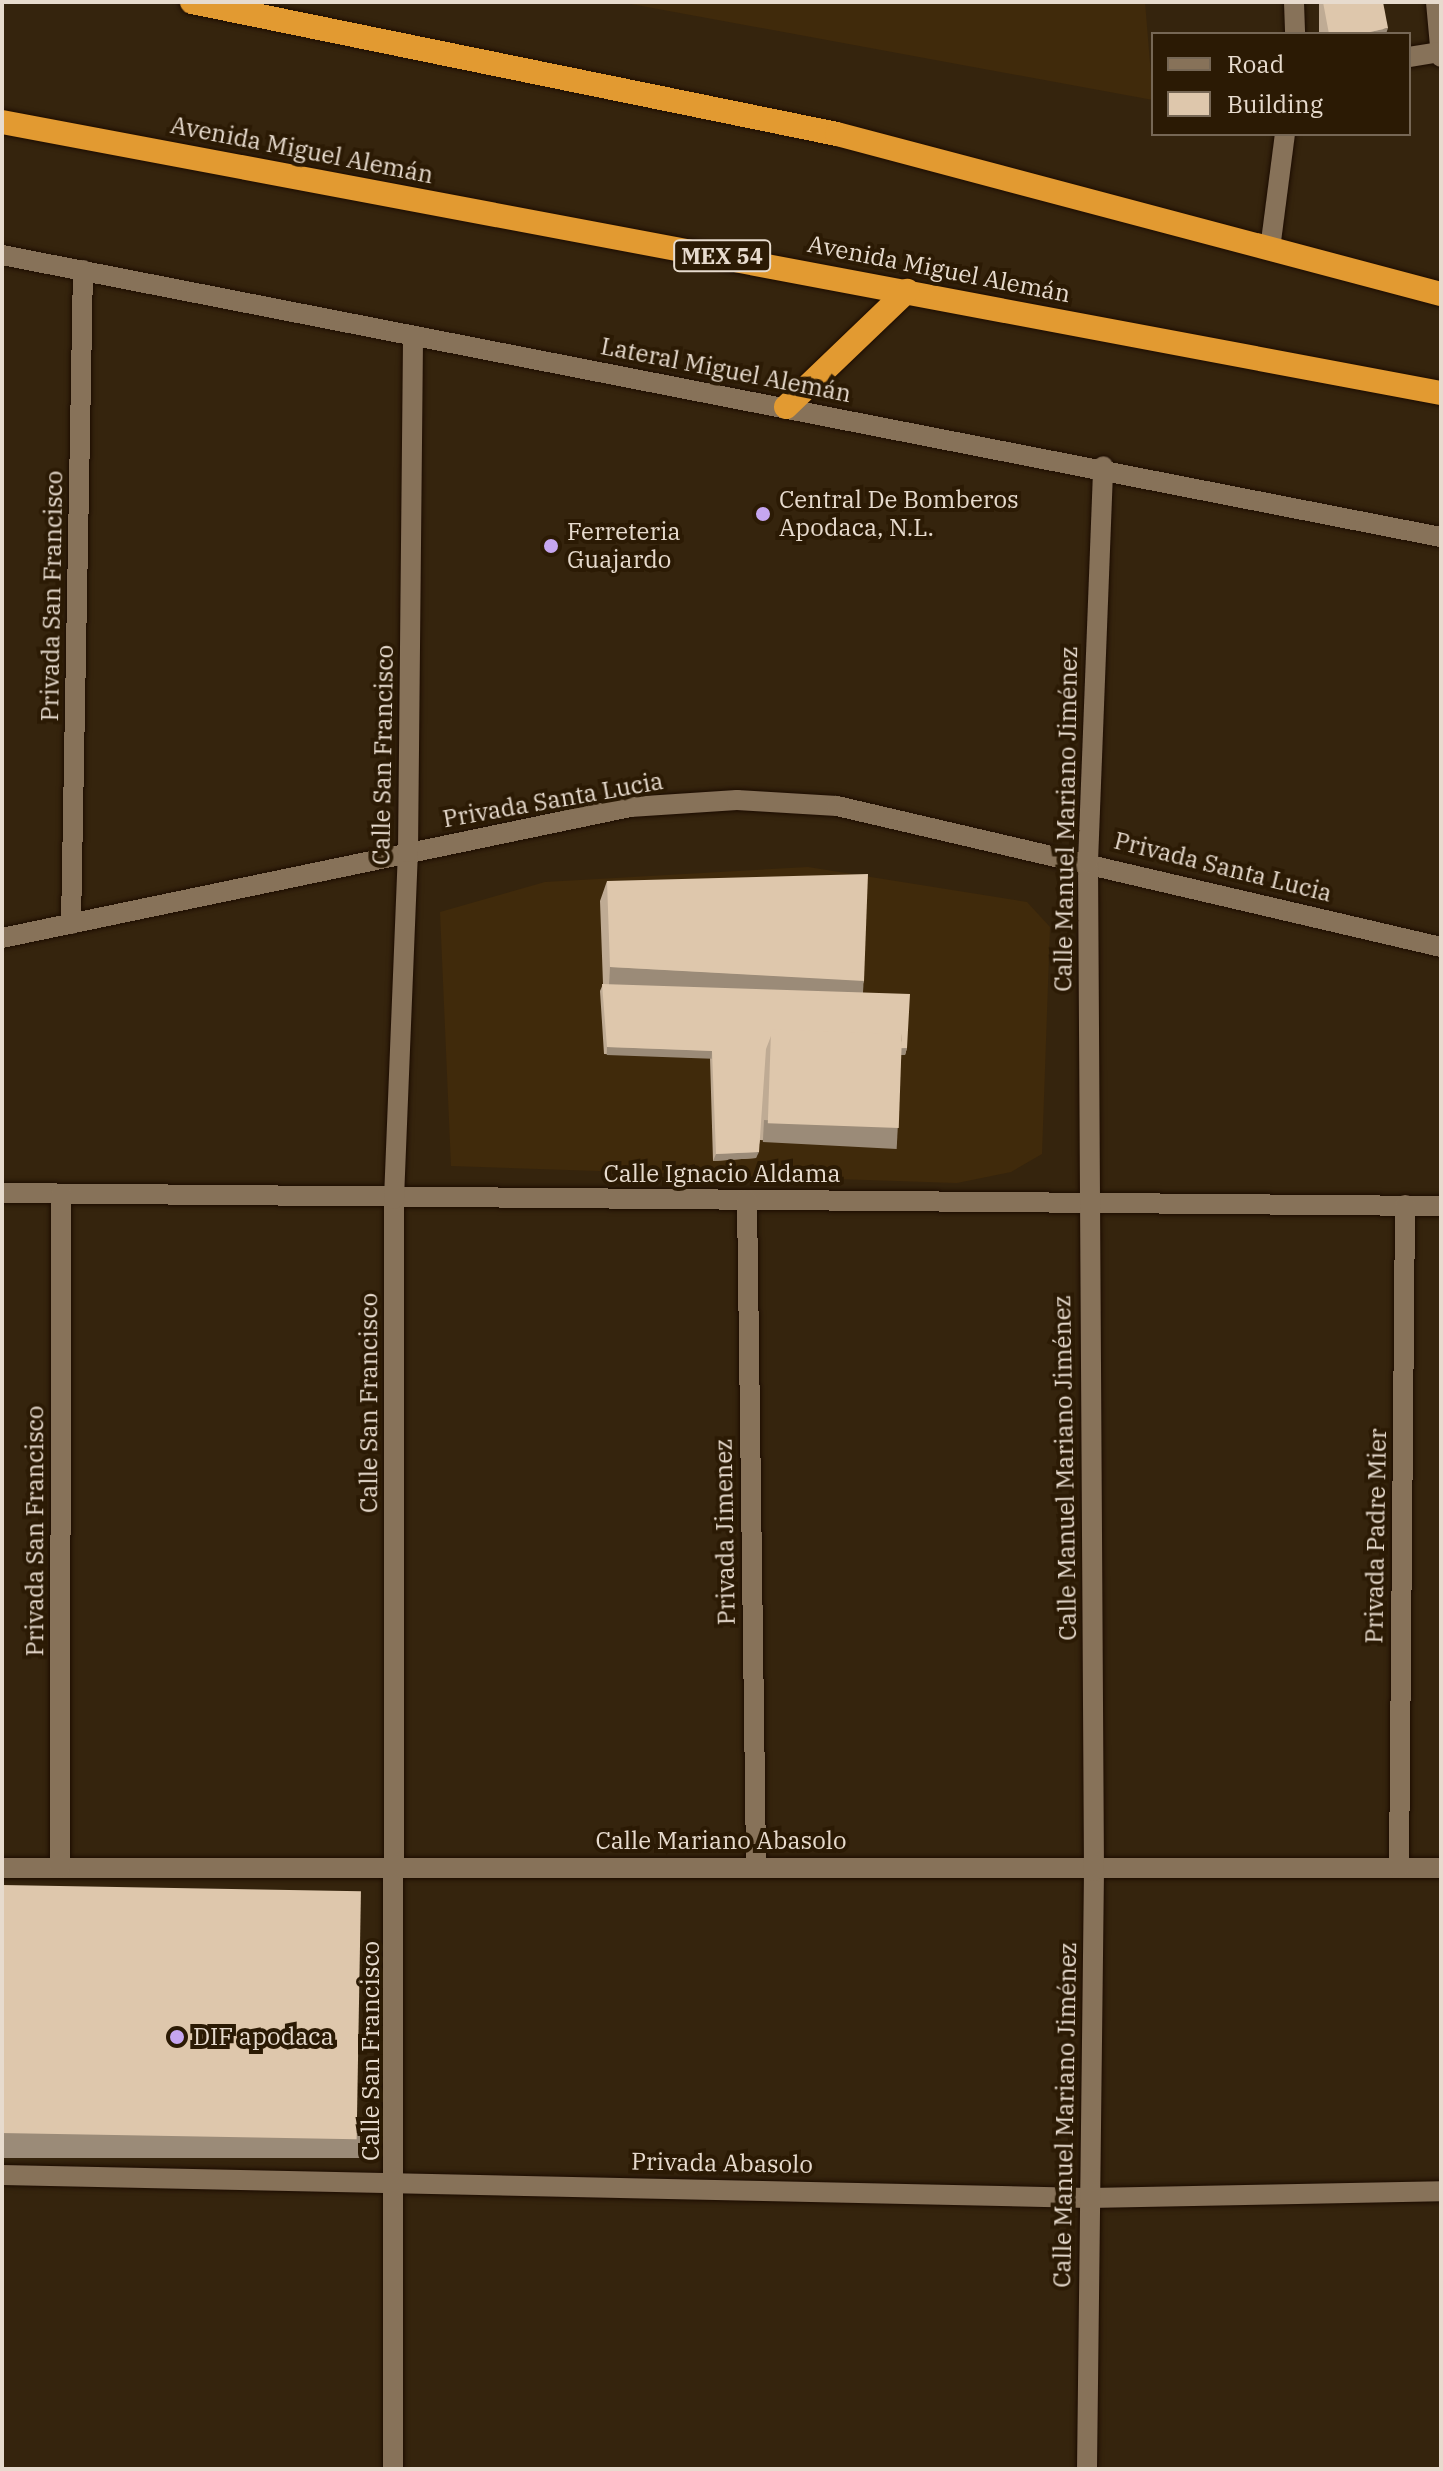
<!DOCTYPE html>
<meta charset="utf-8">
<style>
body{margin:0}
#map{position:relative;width:1443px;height:2471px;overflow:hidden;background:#35240d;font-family:"IBM Plex Serif",serif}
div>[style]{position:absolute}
.built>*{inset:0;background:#402a0b}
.roads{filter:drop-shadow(0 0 2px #1c0c00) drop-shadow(0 0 2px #1c0c00)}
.lane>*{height:20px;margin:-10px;padding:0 10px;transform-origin:10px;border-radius:10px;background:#877259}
.street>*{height:20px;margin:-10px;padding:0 10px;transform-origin:10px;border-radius:10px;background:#877259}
.secondary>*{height:20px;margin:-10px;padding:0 10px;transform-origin:10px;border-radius:10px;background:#877259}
.highway>*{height:24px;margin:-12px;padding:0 12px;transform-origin:12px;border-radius:12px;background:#e29a31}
.wall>*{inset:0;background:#bfab94;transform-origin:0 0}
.shaded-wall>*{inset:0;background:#9b8b78;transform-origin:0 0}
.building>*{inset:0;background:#dec7ac;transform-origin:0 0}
.dots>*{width:22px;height:22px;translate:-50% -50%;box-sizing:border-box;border:4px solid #2b1a04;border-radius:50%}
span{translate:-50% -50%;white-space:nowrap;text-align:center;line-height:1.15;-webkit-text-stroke:8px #2b1a04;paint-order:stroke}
.shield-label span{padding:2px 6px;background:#2b1a04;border:2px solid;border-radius:6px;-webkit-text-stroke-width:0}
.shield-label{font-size:22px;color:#e7dbce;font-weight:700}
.street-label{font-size:24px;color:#e7dbce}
.poi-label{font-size:24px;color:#e7dbce}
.left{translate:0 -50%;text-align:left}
.frame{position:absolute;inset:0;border:4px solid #e7dbce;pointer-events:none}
.legend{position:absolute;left:1151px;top:32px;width:260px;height:104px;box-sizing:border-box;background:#2b1a04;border:2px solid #766755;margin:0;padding:10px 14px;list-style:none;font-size:24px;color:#e7dbce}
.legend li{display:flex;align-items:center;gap:16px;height:40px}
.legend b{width:40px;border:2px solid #766755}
</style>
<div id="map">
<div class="built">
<i style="clip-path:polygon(620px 2px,1145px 2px,1153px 100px)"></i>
<i style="clip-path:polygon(808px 867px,1027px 902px,1050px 927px,1042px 1154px,1011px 1172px,957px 1183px,451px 1166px,440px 912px,545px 882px)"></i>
</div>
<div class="roads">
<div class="lane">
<i style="left:1294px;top:2px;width:32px;rotate:88deg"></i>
<i style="left:1436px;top:2px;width:55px;rotate:84.8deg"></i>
<i style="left:1409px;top:57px;width:32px;rotate:-9deg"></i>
<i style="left:1270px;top:249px;width:116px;rotate:-82.6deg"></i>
</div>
<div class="street">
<i style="left:71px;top:924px;width:654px;rotate:-88.95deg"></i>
<i style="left:2px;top:938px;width:642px;rotate:-11.78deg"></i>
<i style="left:630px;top:807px;width:107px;rotate:-3.7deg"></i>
<i style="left:737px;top:800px;width:100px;rotate:3.4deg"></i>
<i style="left:837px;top:806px;width:620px;rotate:13.14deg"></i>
<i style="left:2px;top:1193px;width:1439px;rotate:0.52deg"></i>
<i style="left:747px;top:1200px;width:664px;rotate:89.22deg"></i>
<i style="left:2px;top:1868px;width:1439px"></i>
<i style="left:60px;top:1868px;width:674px;rotate:-89.91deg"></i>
<i style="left:1399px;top:1868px;width:663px;rotate:-89.48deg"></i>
<i style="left:2px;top:2175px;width:1087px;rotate:1.21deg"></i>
<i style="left:1089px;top:2198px;width:352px;rotate:-1.1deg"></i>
<i style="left:393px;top:2469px;width:1270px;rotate:-89.95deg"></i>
<i style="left:394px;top:1199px;width:347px;rotate:-87.7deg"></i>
<i style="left:408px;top:852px;width:515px;rotate:-89.44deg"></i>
<i style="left:1087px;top:2469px;width:598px;rotate:-89.33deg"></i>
<i style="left:1094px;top:1871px;width:1009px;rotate:-90.34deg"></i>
<i style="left:1088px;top:862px;width:396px;rotate:-87.8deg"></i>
</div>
<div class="secondary">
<i style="left:2px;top:255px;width:1466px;rotate:11.09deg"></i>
</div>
<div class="highway">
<i style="left:192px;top:2px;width:658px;rotate:11.57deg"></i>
<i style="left:837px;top:134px;width:625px;rotate:14.84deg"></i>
<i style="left:2px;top:122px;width:1464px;rotate:10.67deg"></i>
<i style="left:786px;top:407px;width:168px;rotate:-43.8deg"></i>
</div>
</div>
<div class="wall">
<i style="left:1319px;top:2px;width:64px;height:33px"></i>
<i style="clip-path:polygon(607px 881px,864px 981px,860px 992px,907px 1048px,905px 1055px,901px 1055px,891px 1148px,760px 1140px,756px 1158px,713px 1161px,710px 1058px,604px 1054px,600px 991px,603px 984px,600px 901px)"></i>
</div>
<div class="shaded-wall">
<i style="clip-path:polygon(1388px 28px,1386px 34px,1361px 34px)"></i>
<i style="left:610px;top:967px;width:254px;height:21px;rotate:3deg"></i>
<i style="left:607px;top:1047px;width:105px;height:8px;rotate:2deg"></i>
<i style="clip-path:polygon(907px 1048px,905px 1055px,769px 1056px)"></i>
<i style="left:764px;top:1120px;width:134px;height:22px;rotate:3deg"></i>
<i style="clip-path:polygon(759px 1152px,756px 1158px,713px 1161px,716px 1154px)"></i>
<i style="left:2px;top:2133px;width:358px;height:25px"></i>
</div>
<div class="building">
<i style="clip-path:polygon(1323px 2px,1383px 2px,1388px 28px,1361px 34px,1329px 34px)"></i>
<i style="clip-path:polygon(868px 874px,864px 981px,610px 967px,607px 881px)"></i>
<i style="clip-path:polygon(602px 984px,910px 994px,907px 1048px,901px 1048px,902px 1034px,771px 1036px,766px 1049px,759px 1152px,716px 1154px,712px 1051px,607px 1047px)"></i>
<i style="left:902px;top:1034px;width:94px;height:131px;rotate:92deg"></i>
<i style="left:2px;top:1885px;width:359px;height:248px;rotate:1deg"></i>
</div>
<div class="dots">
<i style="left:763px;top:514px;background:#c6a6f0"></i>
<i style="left:551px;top:546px;background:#c6a6f0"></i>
<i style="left:177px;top:2037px;background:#c6a6f0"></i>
</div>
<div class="shield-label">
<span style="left:722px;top:256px">MEX 54</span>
</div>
<div class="street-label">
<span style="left:302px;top:150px;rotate:11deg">Avenida Miguel Alemán</span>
<span style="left:939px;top:269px;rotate:11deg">Avenida Miguel Alemán</span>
<span style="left:726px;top:370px;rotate:11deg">Lateral Miguel Alemán</span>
<span style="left:52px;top:596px;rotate:-89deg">Privada San Francisco</span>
<span style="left:383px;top:755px;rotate:-89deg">Calle San Francisco</span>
<span style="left:553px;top:800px;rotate:-10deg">Privada Santa Lucia</span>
<span style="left:1066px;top:819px;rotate:-89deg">Calle Manuel Mariano Jiménez</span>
<span style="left:1223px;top:867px;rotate:14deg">Privada Santa Lucia</span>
<span style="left:722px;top:1174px">Calle Ignacio Aldama</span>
<span style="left:369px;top:1403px;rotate:-90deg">Calle San Francisco</span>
<span style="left:1065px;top:1468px;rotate:-91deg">Calle Manuel Mariano Jiménez</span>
<span style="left:35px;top:1531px;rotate:-90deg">Privada San Francisco</span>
<span style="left:725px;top:1532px;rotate:-91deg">Privada Jimenez</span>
<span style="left:1376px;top:1536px;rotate:-89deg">Privada Padre Mier</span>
<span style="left:721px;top:1841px">Calle Mariano Abasolo</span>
<span style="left:371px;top:2051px;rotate:-90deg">Calle San Francisco</span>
<span style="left:1065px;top:2115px;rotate:-89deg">Calle Manuel Mariano Jiménez</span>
<span style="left:722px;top:2163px;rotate:1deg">Privada Abasolo</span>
</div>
<div class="poi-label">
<span class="left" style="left:779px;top:514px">Central De Bomberos<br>Apodaca, N.L.</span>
<span class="left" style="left:567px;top:546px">Ferreteria<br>Guajardo</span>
<span class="left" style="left:193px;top:2037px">DIF apodaca</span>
</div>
<div class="frame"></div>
<ul class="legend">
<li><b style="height:10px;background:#877259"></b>Road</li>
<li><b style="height:22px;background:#dec7ac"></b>Building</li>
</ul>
</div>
